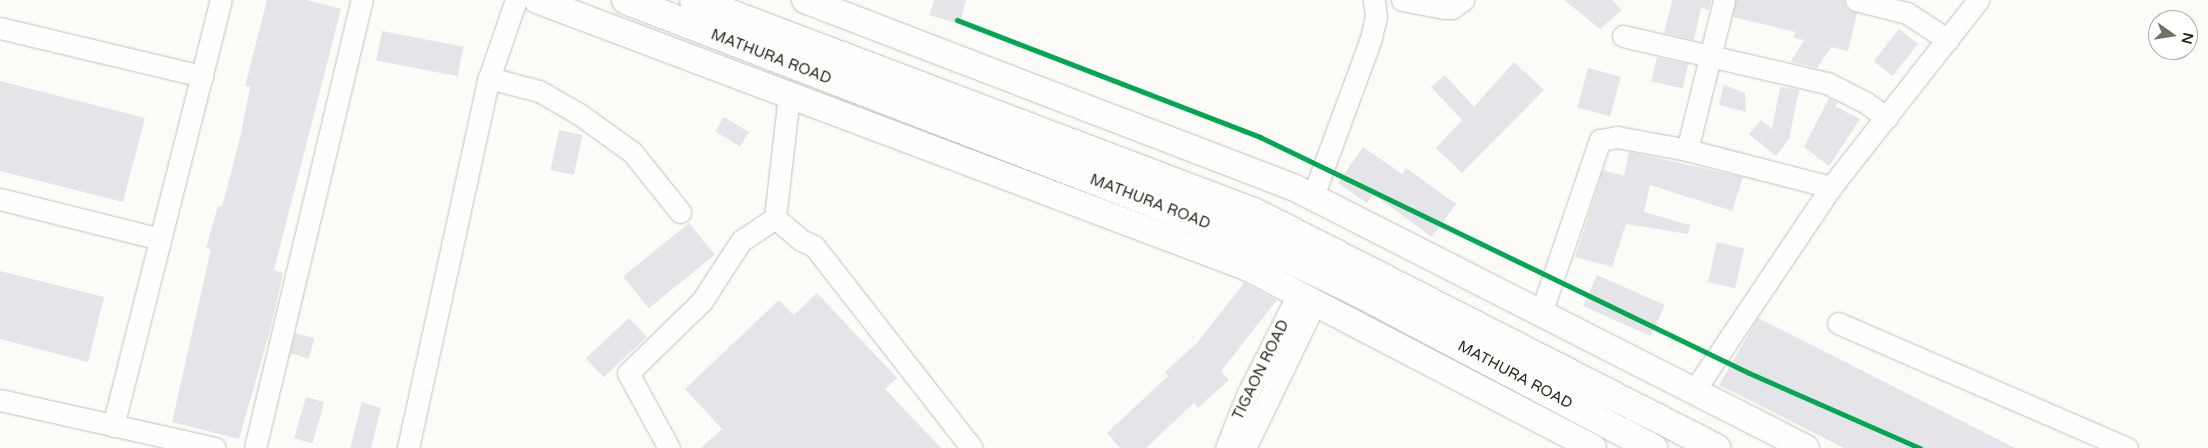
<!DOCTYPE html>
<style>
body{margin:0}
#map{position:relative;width:2208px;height:448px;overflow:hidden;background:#fcfbf7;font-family:"Varela Round",sans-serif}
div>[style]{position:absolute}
.building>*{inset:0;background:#e5e5e9;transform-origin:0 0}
.roads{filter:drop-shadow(0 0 1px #c3c1b9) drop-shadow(0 0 1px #c3c1b9)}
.minor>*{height:21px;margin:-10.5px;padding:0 10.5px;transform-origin:10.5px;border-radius:10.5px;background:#fffefe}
.major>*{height:26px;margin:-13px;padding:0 13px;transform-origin:13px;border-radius:13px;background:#fffefe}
.highway>*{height:28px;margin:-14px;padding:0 14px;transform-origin:14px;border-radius:14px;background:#fffefe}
.metro-1>*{height:5px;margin:-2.5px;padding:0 2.5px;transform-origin:2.5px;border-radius:2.5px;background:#00a651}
span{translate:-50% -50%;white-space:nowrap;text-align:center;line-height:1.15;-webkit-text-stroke:4px #fff;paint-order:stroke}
.street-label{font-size:15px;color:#272317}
.north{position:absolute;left:2148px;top:10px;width:50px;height:50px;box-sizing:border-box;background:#fff;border:1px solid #a9a7a2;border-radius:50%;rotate:103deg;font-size:14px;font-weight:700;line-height:20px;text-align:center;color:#272317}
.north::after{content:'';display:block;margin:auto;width:18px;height:22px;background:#726f65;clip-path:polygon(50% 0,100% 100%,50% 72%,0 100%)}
</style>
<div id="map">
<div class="building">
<i style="clip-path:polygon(267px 0,307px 0,341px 9px,274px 270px,283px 273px,271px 327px,239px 439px,172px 422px,211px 249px,206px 248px,218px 206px,222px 207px,241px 134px,250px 87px,245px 86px)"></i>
<i style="clip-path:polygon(934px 0,966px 0,960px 24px,929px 15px)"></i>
<i style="clip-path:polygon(1564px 0,1612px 0,1622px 10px,1600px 29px)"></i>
<i style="clip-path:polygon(1672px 0,1711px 0,1709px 10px,1701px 8px,1694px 40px,1664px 33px)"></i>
<i style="clip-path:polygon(1736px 0,1844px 0,1847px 9px,1857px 13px,1848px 51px,1831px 47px,1817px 68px,1793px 62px,1791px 61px,1804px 40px,1794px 38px,1795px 32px,1733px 17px)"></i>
<i style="left:1899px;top:29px;width:24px;height:41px;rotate:38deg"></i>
<i style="left:382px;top:31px;width:83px;height:30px;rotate:11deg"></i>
<i style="left:1657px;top:57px;width:32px;height:25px;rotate:13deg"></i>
<i style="clip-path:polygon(1514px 62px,1544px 90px,1462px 173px,1436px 148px,1462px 120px,1431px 87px,1445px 75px,1474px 107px)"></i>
<i style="left:1588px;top:68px;width:34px;height:41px;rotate:15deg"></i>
<i style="clip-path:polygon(0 81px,145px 118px,123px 202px,0 171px)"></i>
<i style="clip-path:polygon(1724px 85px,1745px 93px,1746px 112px,1719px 105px)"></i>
<i style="clip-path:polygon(1780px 87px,1799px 90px,1789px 139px,1776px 156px,1749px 134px,1761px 120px,1772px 129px)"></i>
<i style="clip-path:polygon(1829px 98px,1837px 102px,1835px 110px,1837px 107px,1860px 119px,1829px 166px,1804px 147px)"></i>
<i style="left:724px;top:117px;width:29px;height:17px;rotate:31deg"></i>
<i style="left:559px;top:130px;width:24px;height:41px;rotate:12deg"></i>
<i style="clip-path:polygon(1363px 147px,1402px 174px,1406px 168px,1456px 204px,1432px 237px,1373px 194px,1367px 203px,1338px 183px)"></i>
<i style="clip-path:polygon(1629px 152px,1743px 177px,1732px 211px,1650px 185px,1644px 212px,1690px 225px,1688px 234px,1626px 224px,1612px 267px,1575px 257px,1603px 170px,1624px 176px)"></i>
<i style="left:689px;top:223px;width:41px;height:85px;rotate:51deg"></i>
<i style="left:1717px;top:242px;width:28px;height:41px;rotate:13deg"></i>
<i style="clip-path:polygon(0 271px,104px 297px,88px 362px,0 339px)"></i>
<i style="left:1597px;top:275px;width:74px;height:34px;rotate:24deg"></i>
<i style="clip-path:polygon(1244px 283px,1277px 300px,1221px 371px,1229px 380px,1198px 408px,1194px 403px,1146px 448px,1120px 448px,1107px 433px,1168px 376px,1165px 372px,1197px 343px)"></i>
<i style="clip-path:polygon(817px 293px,897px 378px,885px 389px,941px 448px,701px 448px,722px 429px,685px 389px,779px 300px,794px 315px)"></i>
<i style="left:629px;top:318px;width:26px;height:59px;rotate:47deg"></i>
<i style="clip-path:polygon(1758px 318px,2015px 448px,1844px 448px,1719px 385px)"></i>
<i style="left:295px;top:333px;width:20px;height:21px;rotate:15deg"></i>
<i style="left:306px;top:397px;width:19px;height:43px;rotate:16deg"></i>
<i style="clip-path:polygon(362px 402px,381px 408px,371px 448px,350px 448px)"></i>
</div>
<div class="roads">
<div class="minor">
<i style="left:1402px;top:0;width:43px;rotate:10.8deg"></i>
<i style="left:1444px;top:8px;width:8px"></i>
<i style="left:1452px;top:8px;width:14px;rotate:-36deg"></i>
<i style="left:1856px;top:0;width:53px;rotate:14.3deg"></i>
<i style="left:1907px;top:13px;width:49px;rotate:33.4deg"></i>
<i style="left:0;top:28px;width:208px;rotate:13.4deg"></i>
<i style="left:1623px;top:36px;width:209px;rotate:13deg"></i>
<i style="left:1827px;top:83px;width:42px;rotate:26.6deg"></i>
<i style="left:1865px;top:102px;width:27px;rotate:36deg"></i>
<i style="left:489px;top:78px;width:52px;rotate:14.6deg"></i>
<i style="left:539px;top:91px;width:46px;rotate:29.9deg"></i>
<i style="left:579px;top:114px;width:65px;rotate:35.6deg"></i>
<i style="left:632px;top:152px;width:77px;rotate:51.3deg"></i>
<i style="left:1687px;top:150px;width:154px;rotate:-76.1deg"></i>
<i style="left:1313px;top:196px;width:168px;rotate:-69.8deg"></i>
<i style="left:1371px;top:38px;width:22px;rotate:-77deg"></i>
<i style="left:1376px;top:17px;width:17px;rotate:-97deg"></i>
<i style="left:0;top:199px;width:165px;rotate:14deg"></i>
<i style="left:775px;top:218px;width:124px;rotate:-83.5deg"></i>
<i style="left:1541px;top:313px;width:183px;rotate:-71.2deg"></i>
<i style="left:1600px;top:140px;width:17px;rotate:-10deg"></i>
<i style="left:1617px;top:137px;width:71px;rotate:10.5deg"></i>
<i style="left:1687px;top:150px;width:149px;rotate:14.4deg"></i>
<i style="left:1838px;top:323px;width:315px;rotate:23.4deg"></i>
<i style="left:1694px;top:391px;width:246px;rotate:-56.1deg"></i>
<i style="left:1831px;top:187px;width:238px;rotate:-51.8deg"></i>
<i style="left:0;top:400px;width:220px;rotate:12.6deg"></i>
<i style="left:113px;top:426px;width:439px;rotate:-75.8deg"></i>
<i style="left:255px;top:448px;width:461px;rotate:-76.6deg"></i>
<i style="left:408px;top:448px;width:379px;rotate:-77.7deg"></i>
<i style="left:489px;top:78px;width:83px;rotate:-70.9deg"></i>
<i style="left:669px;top:448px;width:85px;rotate:-118.7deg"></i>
<i style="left:628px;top:373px;width:103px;rotate:-44.2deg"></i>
<i style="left:702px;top:301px;width:72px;rotate:-57deg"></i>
<i style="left:741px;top:241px;width:41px;rotate:-34.1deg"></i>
<i style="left:775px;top:218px;width:34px;rotate:40deg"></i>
<i style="left:801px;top:240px;width:14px;rotate:25deg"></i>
<i style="left:814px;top:246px;width:256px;rotate:52deg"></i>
<i style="left:1226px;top:448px;width:57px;rotate:-68.4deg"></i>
<i style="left:1247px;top:395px;width:113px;rotate:-63.2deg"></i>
<i style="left:1245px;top:448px;width:161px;rotate:-64.2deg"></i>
</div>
<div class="major">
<i style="left:537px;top:0;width:758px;rotate:20.64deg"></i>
<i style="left:1246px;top:267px;width:391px;rotate:27.5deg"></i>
<i style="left:805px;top:0;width:525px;rotate:20.99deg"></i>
<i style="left:1295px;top:188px;width:573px;rotate:26.97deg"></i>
</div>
<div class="highway">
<i style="left:626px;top:0;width:668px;rotate:21.07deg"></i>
<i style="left:1249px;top:240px;width:120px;rotate:25.7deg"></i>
<i style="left:1357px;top:292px;width:335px;rotate:27.8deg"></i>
<i style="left:694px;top:0;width:601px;rotate:20.76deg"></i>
<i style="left:1256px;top:213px;width:517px;rotate:27.06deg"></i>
</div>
</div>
<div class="metro-1">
<i style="left:957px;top:20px;width:325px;rotate:21.1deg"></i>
<i style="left:1260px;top:137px;width:543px;rotate:25.76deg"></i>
<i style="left:1749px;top:373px;width:187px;rotate:23.7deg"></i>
</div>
<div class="street-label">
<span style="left:771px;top:57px;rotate:21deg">MATHURA ROAD</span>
<span style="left:1150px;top:202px;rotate:21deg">MATHURA ROAD</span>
<span style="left:1261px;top:370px;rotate:-64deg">TIGAON ROAD</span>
<span style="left:1515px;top:375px;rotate:28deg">MATHURA ROAD</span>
</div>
<div class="north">N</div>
</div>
